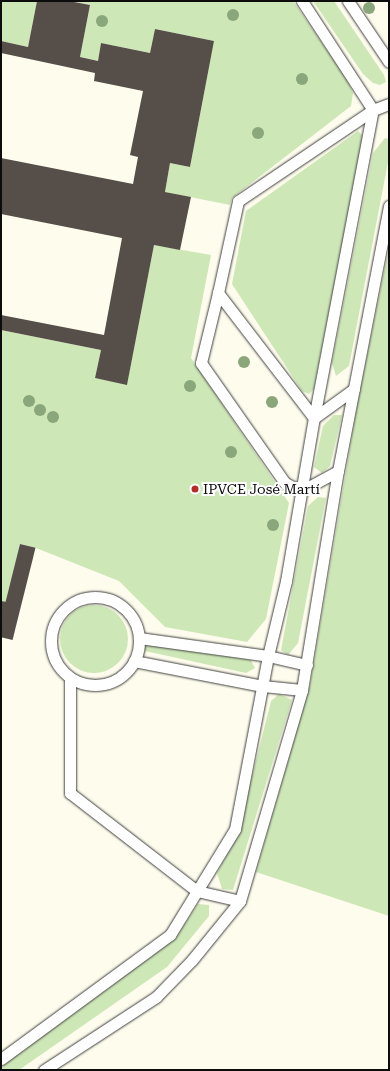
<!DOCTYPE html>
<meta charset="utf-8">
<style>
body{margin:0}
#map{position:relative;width:390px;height:1071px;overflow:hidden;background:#fefcec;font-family:"Roboto Serif",serif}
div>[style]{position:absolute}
.green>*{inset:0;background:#cee7b7}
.round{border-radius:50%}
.building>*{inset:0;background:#554e49;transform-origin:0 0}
.roads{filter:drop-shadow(0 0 1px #3f3f3f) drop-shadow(0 0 1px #3f3f3f)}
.service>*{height:11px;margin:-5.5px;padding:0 5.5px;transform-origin:5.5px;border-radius:5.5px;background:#fff}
.service>.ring{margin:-5.5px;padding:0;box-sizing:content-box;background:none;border:11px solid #fff;border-radius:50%}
.trees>*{width:12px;height:12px;margin:-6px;border-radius:50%;background:#89a77b}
.dots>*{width:11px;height:11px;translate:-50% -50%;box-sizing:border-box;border:2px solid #fff;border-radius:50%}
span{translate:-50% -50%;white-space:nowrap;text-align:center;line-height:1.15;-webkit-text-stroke:4px #fff;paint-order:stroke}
.poi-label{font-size:14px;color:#0c0c0c}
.left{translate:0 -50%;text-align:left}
.frame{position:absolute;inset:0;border:2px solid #0c0c0c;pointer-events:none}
</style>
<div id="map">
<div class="green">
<i style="clip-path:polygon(1px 1px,37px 1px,28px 47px,1px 41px)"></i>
<i style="clip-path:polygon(69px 1px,293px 1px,346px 77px,353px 93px,351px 106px,232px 198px,230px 205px,165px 192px,170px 163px,190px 167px,214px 41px,155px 29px,150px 53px,101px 43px,98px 61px,80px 57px,90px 5px)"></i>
<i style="clip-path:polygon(313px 1px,334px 1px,384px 75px,386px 82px,380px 85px,373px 83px,363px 74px)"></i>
<i style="clip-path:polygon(358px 131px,363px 136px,314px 389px,309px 394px,302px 391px,232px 284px,246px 211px)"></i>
<i style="clip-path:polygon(385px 138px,389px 139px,389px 157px,349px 366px,336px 376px,332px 363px,373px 153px)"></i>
<i style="clip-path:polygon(154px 245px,211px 255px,191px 358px,289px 503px,266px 619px,247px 642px,165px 627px,119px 581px,36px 548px,20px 544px,7px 602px,1px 601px,1px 330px,101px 350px,95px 378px,127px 384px)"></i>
<i style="clip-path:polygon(389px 247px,389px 916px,256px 872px,310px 685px,357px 406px)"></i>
<i style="clip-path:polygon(334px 415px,342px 415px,330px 466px,322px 473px,314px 467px,323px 426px)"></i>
<i style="clip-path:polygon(318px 497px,326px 498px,298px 643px,288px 655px,281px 650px,308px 506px)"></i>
<i class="round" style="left:60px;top:605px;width:68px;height:68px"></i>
<i style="clip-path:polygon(144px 642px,250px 659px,255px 668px,246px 673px,145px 651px,142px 646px)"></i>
<i style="clip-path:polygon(279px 694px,292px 700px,233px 890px,222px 889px,217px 873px,237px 836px,271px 701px)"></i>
<i style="clip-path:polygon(198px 904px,209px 905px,209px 916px,167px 967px,19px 1070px,1px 1070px,1px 1067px,175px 939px)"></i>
</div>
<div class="building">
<i style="clip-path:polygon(37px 1px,69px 1px,90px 5px,80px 57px,98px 61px,101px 43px,150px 53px,155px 29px,214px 41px,190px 167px,170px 163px,165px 192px,191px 197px,180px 250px,154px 245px,127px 385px,95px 378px,101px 350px,1px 330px,1px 315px,104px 335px,122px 238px,1px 214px,1px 158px,133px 184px,138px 157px,130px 155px,143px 91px,94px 81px,95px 73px,1px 53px,1px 41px,28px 47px)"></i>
<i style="left:20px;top:544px;width:16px;height:95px;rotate:14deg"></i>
<i style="clip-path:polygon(1px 601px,7px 602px,2px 627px,1px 627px)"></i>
</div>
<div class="roads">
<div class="service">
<i style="left:348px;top:1px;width:73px;rotate:56.1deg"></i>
<i style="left:218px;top:293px;width:72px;rotate:103.7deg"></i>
<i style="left:201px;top:363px;width:146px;rotate:55deg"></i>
<i style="left:285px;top:483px;width:18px;rotate:27deg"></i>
<i style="left:301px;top:491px;width:42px;rotate:-28.4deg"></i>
<i style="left:354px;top:389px;width:49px;rotate:144.1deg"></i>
<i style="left:314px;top:418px;width:158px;rotate:-127.5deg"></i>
<i style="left:218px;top:293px;width:94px;rotate:-77.7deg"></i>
<i style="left:238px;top:201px;width:163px;rotate:-34deg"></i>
<i style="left:373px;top:110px;width:17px;rotate:-21deg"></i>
<i class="ring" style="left:51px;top:597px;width:77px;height:77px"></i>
<i style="left:139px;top:638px;width:130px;rotate:7.9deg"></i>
<i style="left:268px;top:656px;width:40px;rotate:13deg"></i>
<i style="left:134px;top:661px;width:131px;rotate:11deg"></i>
<i style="left:263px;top:686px;width:39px;rotate:6deg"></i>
<i style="left:70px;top:678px;width:115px;rotate:90deg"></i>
<i style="left:70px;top:793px;width:160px;rotate:37.7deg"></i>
<i style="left:197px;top:891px;width:44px;rotate:13.1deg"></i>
<i style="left:1px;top:1059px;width:210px;rotate:-36.3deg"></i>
<i style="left:170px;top:935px;width:124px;rotate:-58.5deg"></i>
<i style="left:235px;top:829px;width:176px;rotate:-79.2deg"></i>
<i style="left:268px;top:656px;width:77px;rotate:-76.5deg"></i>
<i style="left:286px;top:581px;width:165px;rotate:-80.3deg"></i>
<i style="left:314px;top:418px;width:314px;rotate:-79.2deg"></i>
<i style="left:373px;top:110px;width:130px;rotate:-123.1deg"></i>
<i style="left:44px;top:1070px;width:134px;rotate:-33.1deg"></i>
<i style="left:156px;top:997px;width:52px;rotate:-45.8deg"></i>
<i style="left:192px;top:960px;width:76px;rotate:-50.9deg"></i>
<i style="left:240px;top:901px;width:220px;rotate:-73.6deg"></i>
<i style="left:302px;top:690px;width:222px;rotate:-80.7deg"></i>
<i style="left:338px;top:471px;width:270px;rotate:-79.1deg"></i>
</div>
</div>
<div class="trees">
<i style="left:369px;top:8px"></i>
<i style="left:233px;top:15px"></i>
<i style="left:102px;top:21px"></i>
<i style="left:302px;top:79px"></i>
<i style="left:258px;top:133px"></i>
<i style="left:244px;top:362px"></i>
<i style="left:190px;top:386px"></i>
<i style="left:29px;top:401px"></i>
<i style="left:272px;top:402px"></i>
<i style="left:40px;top:410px"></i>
<i style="left:53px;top:417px"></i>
<i style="left:231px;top:452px"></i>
<i style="left:273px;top:525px"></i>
</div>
<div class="dots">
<i style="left:195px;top:489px;background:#b82929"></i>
</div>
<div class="poi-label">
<span class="left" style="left:203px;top:489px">IPVCE José Martí</span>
</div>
<div class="frame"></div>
</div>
